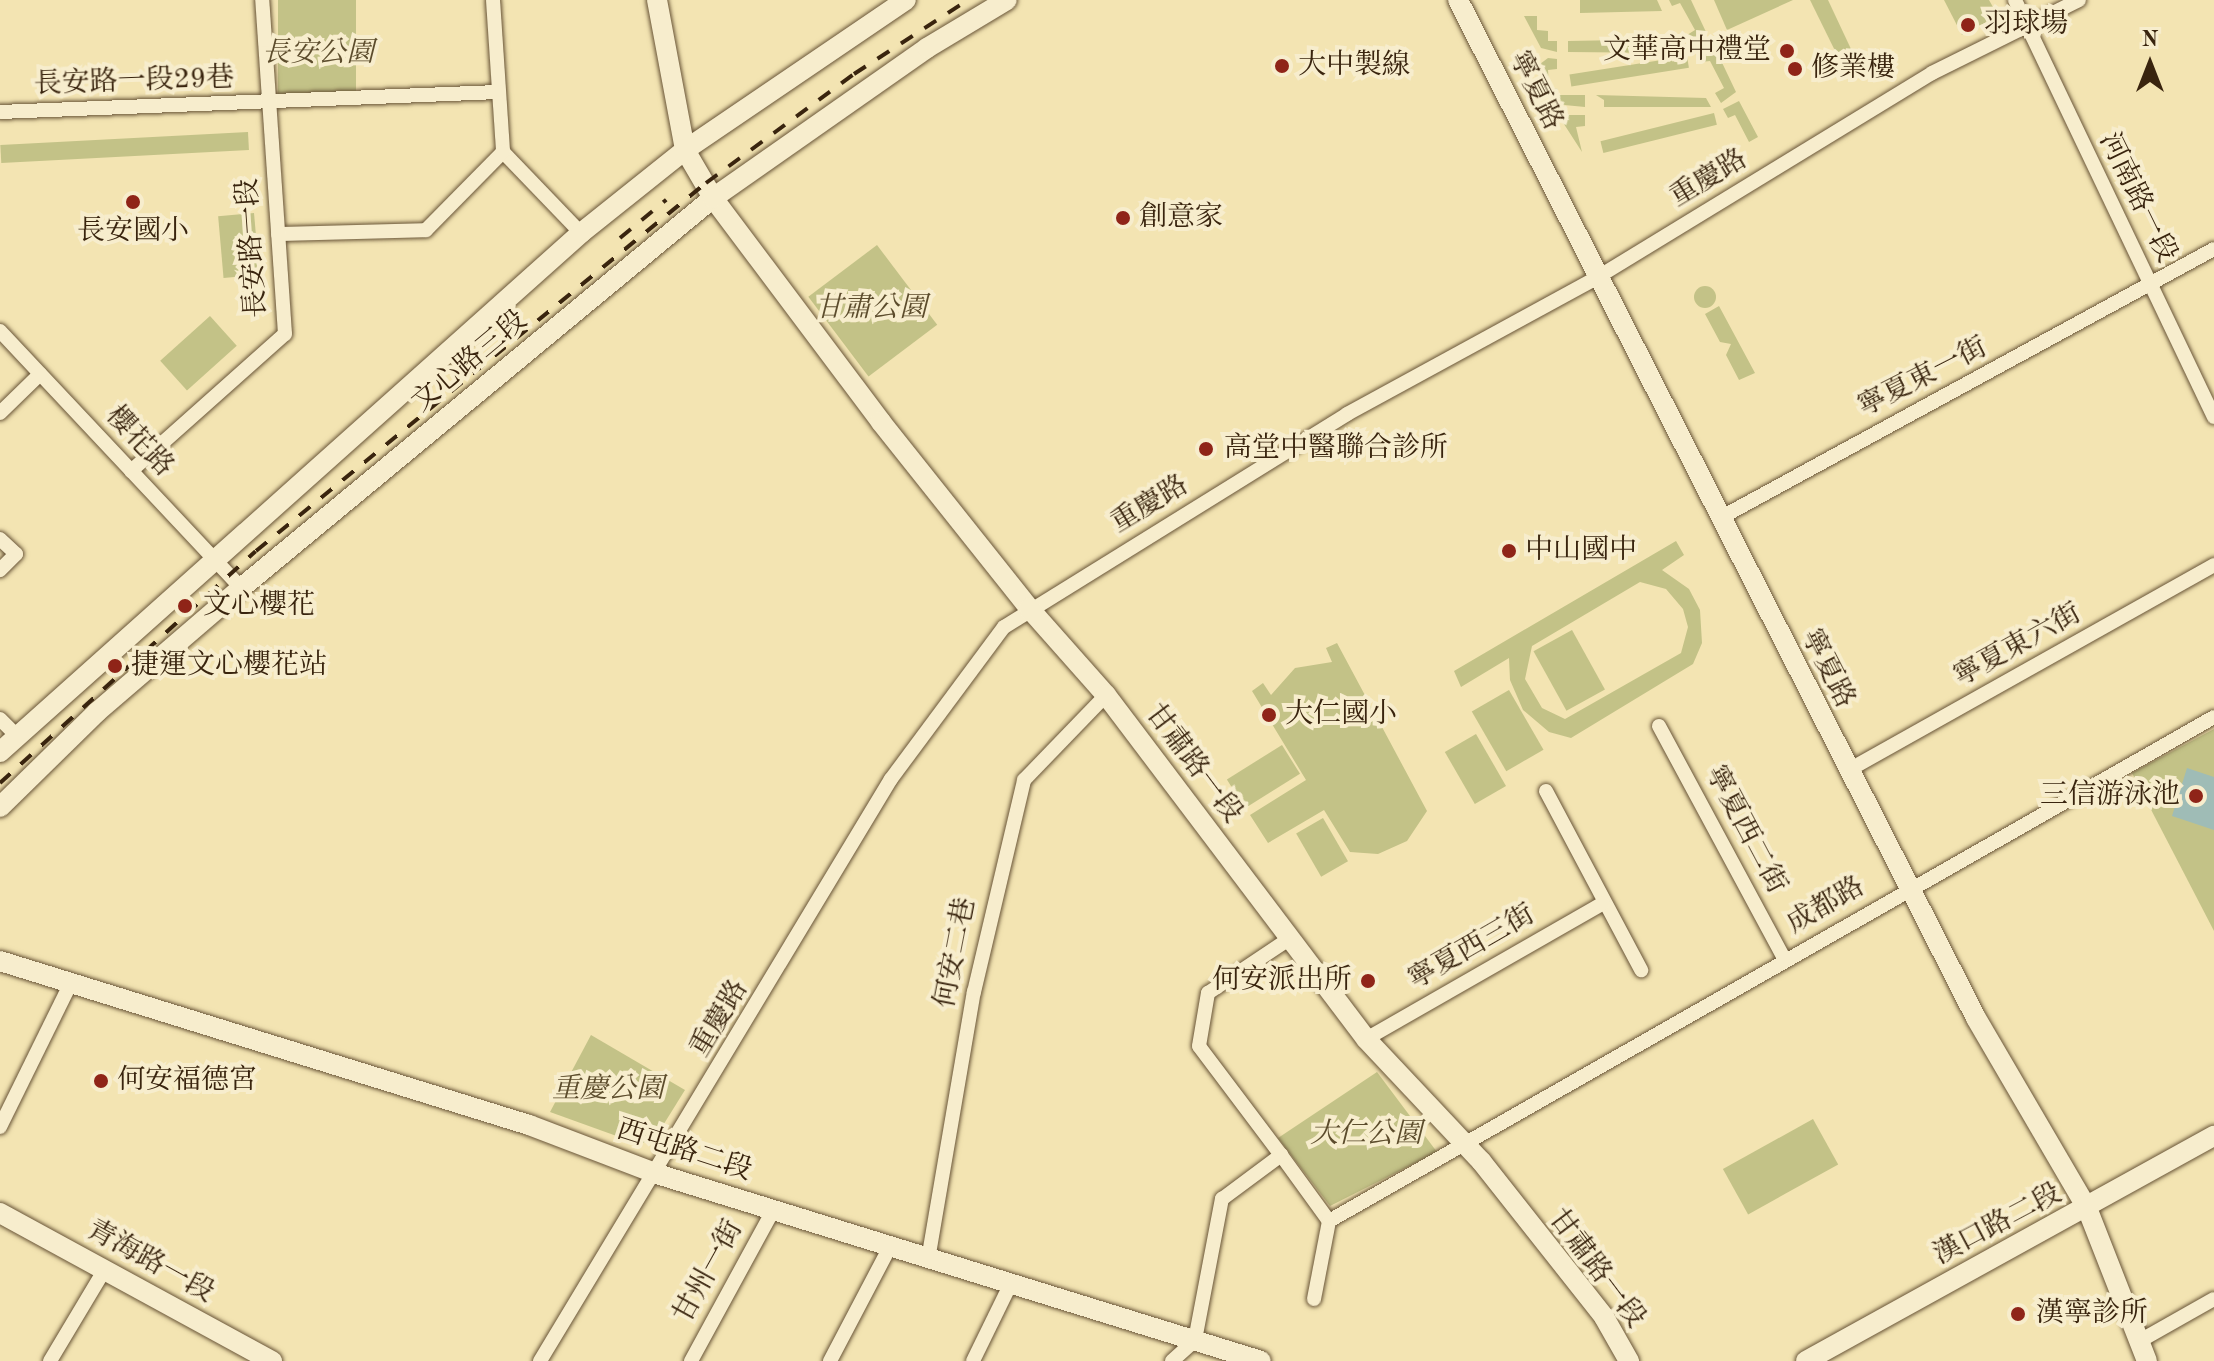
<!DOCTYPE html>
<meta charset="utf-8">
<style>
body{margin:0}
#map{position:relative;width:2214px;height:1361px;overflow:hidden;background:#f3e4b2;font-family:"Old Standard TT","Noto Serif TC",serif}
div>[style]{position:absolute}
.green>*{inset:0;background:#c3c287;transform-origin:0 0}
.round{border-radius:50%}
.water>*{inset:0;background:#9fbcb6}
.roads{filter:drop-shadow(0 0 2px #685437) drop-shadow(0 0 2px #685437)}
.street>*{height:14px;margin:-7px;padding:0 7px;transform-origin:7px;border-radius:7px;background:#f7edcd}
.secondary>*{height:20px;margin:-10px;padding:0 10px;transform-origin:10px;border-radius:10px;background:#f7edcd}
.rail>*{height:4px;margin-top:-2px;transform-origin:0;background:repeating-linear-gradient(90deg,#39240e 0 14px,transparent 0 28px)}
.dots>*{width:22px;height:22px;translate:-50% -50%;box-sizing:border-box;border:4px solid #f7edcd;border-radius:50%}
span{translate:-50% -50%;white-space:nowrap;text-align:center;line-height:1.15;-webkit-text-stroke:8px #f7edcd;paint-order:stroke}
.poi-label{font-size:28px;color:#39240e}
.left{translate:0 -50%;text-align:left}
.right{translate:-100% -50%;text-align:right}
.park-label{font-size:28px;color:#5c4c2c;font-style:italic}
.street-label{font-size:28px;color:#39240e}
.north{position:absolute;left:2110px;top:24px;width:80px;height:80px;-webkit-text-stroke:6px #f7edcd;paint-order:stroke;rotate:0deg;font-size:22px;font-weight:700;line-height:32px;text-align:center;color:#39240e}
.north::after{content:'';display:block;margin:auto;width:28px;height:36px;background:#39240e;clip-path:polygon(50% 0,100% 100%,50% 72%,0 100%)}
</style>
<div id="map">
<div class="green">
<i style="left:278px;top:0;width:78px;height:95px"></i>
<i style="clip-path:polygon(1580px 0,1657px 0,1662px 11px,1580px 13px)"></i>
<i style="clip-path:polygon(1669px 0,1691px 0,1706px 32px,1704px 41px,1692px 46px,1687px 35px,1695px 30px,1680px 3px,1672px 6px)"></i>
<i style="clip-path:polygon(1714px 0,1793px 0,1727px 30px)"></i>
<i style="clip-path:polygon(1810px 0,1828px 0,1858px 64px,1845px 71px)"></i>
<i style="clip-path:polygon(1944px 0,1989px 0,1998px 16px,1962px 35px)"></i>
<i style="clip-path:polygon(1524px 16px,1537px 16px,1537px 30px,1548px 31px,1548px 41px,1557px 41px,1557px 52px,1541px 48px)"></i>
<i style="clip-path:polygon(1678px 39px,1683px 49px,1673px 53px,1568px 52px,1568px 41px)"></i>
<i style="clip-path:polygon(1707px 48px,1716px 50px,1736px 92px,1721px 103px,1715px 93px,1724px 88px,1710px 61px,1701px 62px,1696px 53px)"></i>
<i style="left:1687px;top:56px;width:12px;height:119px;rotate:81deg"></i>
<i style="clip-path:polygon(1548px 58px,1557px 59px,1557px 69px,1548px 70px,1549px 87px,1558px 89px,1558px 95px,1585px 95px,1585px 107px,1554px 104px,1540px 64px)"></i>
<i style="clip-path:polygon(1596px 95px,1706px 98px,1711px 107px,1604px 107px,1604px 100px)"></i>
<i style="clip-path:polygon(1739px 101px,1758px 137px,1749px 142px,1735px 115px,1728px 118px,1723px 109px)"></i>
<i style="left:1714px;top:113px;width:12px;height:117px;rotate:76deg"></i>
<i style="clip-path:polygon(1566px 115px,1585px 115px,1585px 126px,1576px 127px,1582px 152px,1562px 121px)"></i>
<i style="left:248px;top:132px;width:18px;height:248px;rotate:87deg"></i>
<i style="left:254px;top:213px;width:62px;height:36px;rotate:85deg"></i>
<i style="left:877px;top:245px;width:100px;height:86px;rotate:53deg"></i>
<i class="round" style="left:1694px;top:286px;width:22px;height:22px"></i>
<i style="clip-path:polygon(1719px 306px,1755px 373px,1739px 380px,1726px 355px,1731px 344px,1720px 342px,1705px 314px)"></i>
<i style="left:210px;top:316px;width:40px;height:67px;rotate:48deg"></i>
<i style="clip-path:polygon(evenodd,1676px 541px,1684px 555px,1662px 570px,1689px 589px,1700px 610px,1702px 643px,1693px 664px,1571px 738px,1549px 732px,1523px 710px,1510px 680px,1509px 658px,1461px 687px,1454px 671px,1676px 541px,1640px 582px,1666px 589px,1683px 609px,1688px 627px,1681px 653px,1565px 719px,1542px 708px,1525px 679px,1532px 646px,1640px 582px)"></i>
<i style="left:1572px;top:630px;width:68px;height:44px;rotate:61deg"></i>
<i style="clip-path:polygon(1337px 643px,1427px 811px,1407px 841px,1378px 854px,1350px 852px,1324px 810px,1268px 843px,1250px 815px,1306px 780px,1252px 691px,1263px 683px,1271px 695px,1295px 668px,1332px 662px,1326px 648px)"></i>
<i style="left:1509px;top:690px;width:69px;height:43px;rotate:60deg"></i>
<i style="clip-path:polygon(2214px 729px,2214px 931px,2132px 773px)"></i>
<i style="left:1476px;top:734px;width:60px;height:36px;rotate:60deg"></i>
<i style="left:1282px;top:745px;width:34px;height:65px;rotate:58deg"></i>
<i style="left:1323px;top:818px;width:50px;height:31px;rotate:60deg"></i>
<i style="clip-path:polygon(591px 1035px,685px 1090px,652px 1143px,636px 1143px,550px 1112px)"></i>
<i style="clip-path:polygon(1377px 1072px,1437px 1152px,1330px 1206px,1278px 1138px)"></i>
<i style="left:1813px;top:1119px;width:52px;height:103px;rotate:61deg"></i>
</div>
<div class="water">
<i style="clip-path:polygon(2187px 768px,2214px 777px,2214px 830px,2172px 816px)"></i>
</div>
<div class="roads">
<div class="street">
<i style="left:493px;top:0;width:152px;rotate:86.2deg"></i>
<i style="left:2015px;top:0;width:462px;rotate:64.5deg"></i>
<i style="left:0;top:112px;width:499px;rotate:-2.3deg"></i>
<i style="left:503px;top:152px;width:112px;rotate:46.1deg"></i>
<i style="left:278px;top:234px;width:148px;rotate:-1.5deg"></i>
<i style="left:426px;top:230px;width:110px;rotate:-45.4deg"></i>
<i style="left:0;top:331px;width:352px;rotate:46.8deg"></i>
<i style="left:0;top:413px;width:56px;rotate:-44.3deg"></i>
<i style="left:131px;top:471px;width:206px;rotate:-41.7deg"></i>
<i style="left:285px;top:334px;width:335px;rotate:-93.9deg"></i>
<i style="left:1720px;top:518px;width:562px;rotate:-28.57deg"></i>
<i style="left:0;top:539px;width:22px;rotate:43deg"></i>
<i style="left:16px;top:554px;width:23px;rotate:135deg"></i>
<i style="left:0;top:719px;width:23px;rotate:45deg"></i>
<i style="left:1659px;top:726px;width:266px;rotate:61.7deg"></i>
<i style="left:1847px;top:771px;width:421px;rotate:-29.3deg"></i>
<i style="left:1546px;top:791px;width:203px;rotate:62deg"></i>
<i style="left:1366px;top:1039px;width:273px;rotate:-29.8deg"></i>
<i style="left:0;top:1127px;width:158px;rotate:-63.8deg"></i>
<i style="left:1281px;top:1155px;width:136px;rotate:-127deg"></i>
<i style="left:1199px;top:1046px;width:54px;rotate:-80.4deg"></i>
<i style="left:1208px;top:993px;width:97px;rotate:-33.7deg"></i>
<i style="left:929px;top:1254px;width:266px;rotate:-80.3deg"></i>
<i style="left:974px;top:992px;width:218px;rotate:-76.7deg"></i>
<i style="left:1024px;top:780px;width:118px;rotate:-46deg"></i>
<i style="left:1314px;top:1299px;width:79px;rotate:-79.1deg"></i>
<i style="left:2138px;top:1342px;width:87px;rotate:-29.5deg"></i>
<i style="left:50px;top:1361px;width:107px;rotate:-59.1deg"></i>
<i style="left:540px;top:1361px;width:680px;rotate:-58.91deg"></i>
<i style="left:891px;top:779px;width:189px;rotate:-53.4deg"></i>
<i style="left:1004px;top:627px;width:404px;rotate:-31.8deg"></i>
<i style="left:1347px;top:414px;width:286px;rotate:-28.6deg"></i>
<i style="left:1598px;top:277px;width:391px;rotate:-31.4deg"></i>
<i style="left:1932px;top:73px;width:164px;rotate:-26.4deg"></i>
<i style="left:691px;top:1361px;width:173px;rotate:-61.4deg"></i>
<i style="left:830px;top:1361px;width:131px;rotate:-62.3deg"></i>
<i style="left:973px;top:1361px;width:87px;rotate:-64deg"></i>
<i style="left:1172px;top:1361px;width:31px;rotate:-42deg"></i>
<i style="left:1195px;top:1340px;width:144px;rotate:-79.2deg"></i>
<i style="left:1222px;top:1199px;width:74px;rotate:-36.7deg"></i>
<i style="left:1281px;top:1155px;width:82px;rotate:54deg"></i>
<i style="left:1329px;top:1221px;width:1018px;rotate:-29.66deg"></i>
</div>
<div class="secondary">
<i style="left:657px;top:0;width:153px;rotate:79.4deg"></i>
<i style="left:685px;top:150px;width:56px;rotate:59.7deg"></i>
<i style="left:713px;top:198px;width:280px;rotate:53.1deg"></i>
<i style="left:881px;top:422px;width:238px;rotate:51.5deg"></i>
<i style="left:1029px;top:608px;width:116px;rotate:48.5deg"></i>
<i style="left:1106px;top:695px;width:431px;rotate:52.9deg"></i>
<i style="left:1366px;top:1039px;width:168px;rotate:46.7deg"></i>
<i style="left:1481px;top:1161px;width:199px;rotate:51.7deg"></i>
<i style="left:1604px;top:1317px;width:51px;rotate:60.4deg"></i>
<i style="left:1458px;top:0;width:1142px;rotate:63.03deg"></i>
<i style="left:1976px;top:1018px;width:220px;rotate:59.7deg"></i>
<i style="left:2087px;top:1208px;width:164px;rotate:68.6deg"></i>
<i style="left:0;top:752px;width:779px;rotate:-41.77deg"></i>
<i style="left:581px;top:233px;width:133px;rotate:-38.6deg"></i>
<i style="left:685px;top:150px;width:267px;rotate:-34.2deg"></i>
<i style="left:0;top:807px;width:136px;rotate:-44.4deg"></i>
<i style="left:97px;top:712px;width:190px;rotate:-40.7deg"></i>
<i style="left:241px;top:588px;width:612px;rotate:-39.57deg"></i>
<i style="left:713px;top:198px;width:261px;rotate:-35deg"></i>
<i style="left:927px;top:48px;width:93px;rotate:-31deg"></i>
<i style="left:0;top:961px;width:554px;rotate:17.22deg"></i>
<i style="left:529px;top:1125px;width:137px;rotate:20.9deg"></i>
<i style="left:657px;top:1174px;width:632px;rotate:17.2deg"></i>
<i style="left:0;top:1213px;width:310px;rotate:28.6deg"></i>
<i style="left:1806px;top:1361px;width:466px;rotate:-28.9deg"></i>
</div>
</div>
<div class="rail">
<i style="left:620px;top:238px;width:60px;rotate:-39.6deg"></i>
<i style="left:0;top:783px;width:345px;rotate:-42.2deg"></i>
<i style="left:256px;top:551px;width:581px;rotate:-39.28deg"></i>
<i style="left:706px;top:183px;width:184px;rotate:-36.4deg"></i>
<i style="left:854px;top:74px;width:136px;rotate:-33deg"></i>
</div>
<div class="dots">
<i style="left:1968px;top:25px;background:#8f2418"></i>
<i style="left:1787px;top:51px;background:#8f2418"></i>
<i style="left:1282px;top:66px;background:#8f2418"></i>
<i style="left:1795px;top:69px;background:#8f2418"></i>
<i style="left:133px;top:202px;background:#8f2418"></i>
<i style="left:1123px;top:218px;background:#8f2418"></i>
<i style="left:1206px;top:449px;background:#8f2418"></i>
<i style="left:1509px;top:551px;background:#8f2418"></i>
<i style="left:185px;top:606px;background:#8f2418"></i>
<i style="left:115px;top:666px;background:#8f2418"></i>
<i style="left:1269px;top:715px;background:#8f2418"></i>
<i style="left:2196px;top:796px;background:#8f2418"></i>
<i style="left:1368px;top:981px;background:#8f2418"></i>
<i style="left:101px;top:1081px;background:#8f2418"></i>
<i style="left:2018px;top:1314px;background:#8f2418"></i>
</div>
<div class="poi-label">
<span class="left" style="left:1984px;top:25px">羽球場</span>
<span class="right" style="left:1771px;top:51px">文華高中禮堂</span>
<span class="left" style="left:1298px;top:66px">大中製線</span>
<span class="left" style="left:1811px;top:69px">修業樓</span>
<span class="left" style="left:1139px;top:218px">創意家</span>
<span style="left:133px;top:232px">長安國小</span>
<span class="left" style="left:1224px;top:449px">高堂中醫聯合診所</span>
<span class="left" style="left:1525px;top:551px">中山國中</span>
<span class="left" style="left:203px;top:606px">文心櫻花</span>
<span class="left" style="left:131px;top:666px">捷運文心櫻花站</span>
<span class="left" style="left:1285px;top:715px">大仁國小</span>
<span class="right" style="left:2180px;top:796px">三信游泳池</span>
<span class="right" style="left:1352px;top:981px">何安派出所</span>
<span class="left" style="left:117px;top:1081px">何安福德宮</span>
<span class="left" style="left:2036px;top:1314px">漢寧診所</span>
</div>
<div class="park-label">
<span style="left:318px;top:54px">長安公園</span>
<span style="left:871px;top:309px">甘肅公園</span>
<span style="left:608px;top:1090px">重慶公園</span>
<span style="left:1366px;top:1135px">大仁公園</span>
</div>
<div class="street-label">
<span style="left:134px;top:82px;rotate:-2deg">長安路一段29巷</span>
<span style="left:1535px;top:91px;rotate:63deg">寧夏路</span>
<span style="left:1709px;top:179px;rotate:-31deg">重慶路</span>
<span style="left:2137px;top:198px;rotate:64deg">河南路一段</span>
<span style="left:253px;top:248px;rotate:-94deg">長安路一段</span>
<span style="left:470px;top:362px;rotate:-40deg">文心路三段</span>
<span style="left:1923px;top:378px;rotate:-27deg">寧夏東一街</span>
<span style="left:139px;top:442px;rotate:47deg">櫻花路</span>
<span style="left:1150px;top:505px;rotate:-31deg">重慶路</span>
<span style="left:2018px;top:646px;rotate:-29deg">寧夏東六街</span>
<span style="left:1827px;top:669px;rotate:63deg">寧夏路</span>
<span style="left:1193px;top:764px;rotate:53deg">甘肅路一段</span>
<span style="left:1745px;top:830px;rotate:62deg">寧夏西二街</span>
<span style="left:1826px;top:906px;rotate:-30deg">成都路</span>
<span style="left:1472px;top:948px;rotate:-30deg">寧夏西三街</span>
<span style="left:956px;top:953px;rotate:-79deg">何安二巷</span>
<span style="left:720px;top:1019px;rotate:-59deg">重慶路</span>
<span style="left:684px;top:1151px;rotate:18deg">西屯路二段</span>
<span style="left:1998px;top:1225px;rotate:-28deg">漢口路二段</span>
<span style="left:150px;top:1262px;rotate:29deg">青海路一段</span>
<span style="left:1596px;top:1269px;rotate:53deg">甘肅路一段</span>
<span style="left:709px;top:1272px;rotate:-61deg">甘州一街</span>
</div>
<div class="north">N</div>
</div>
